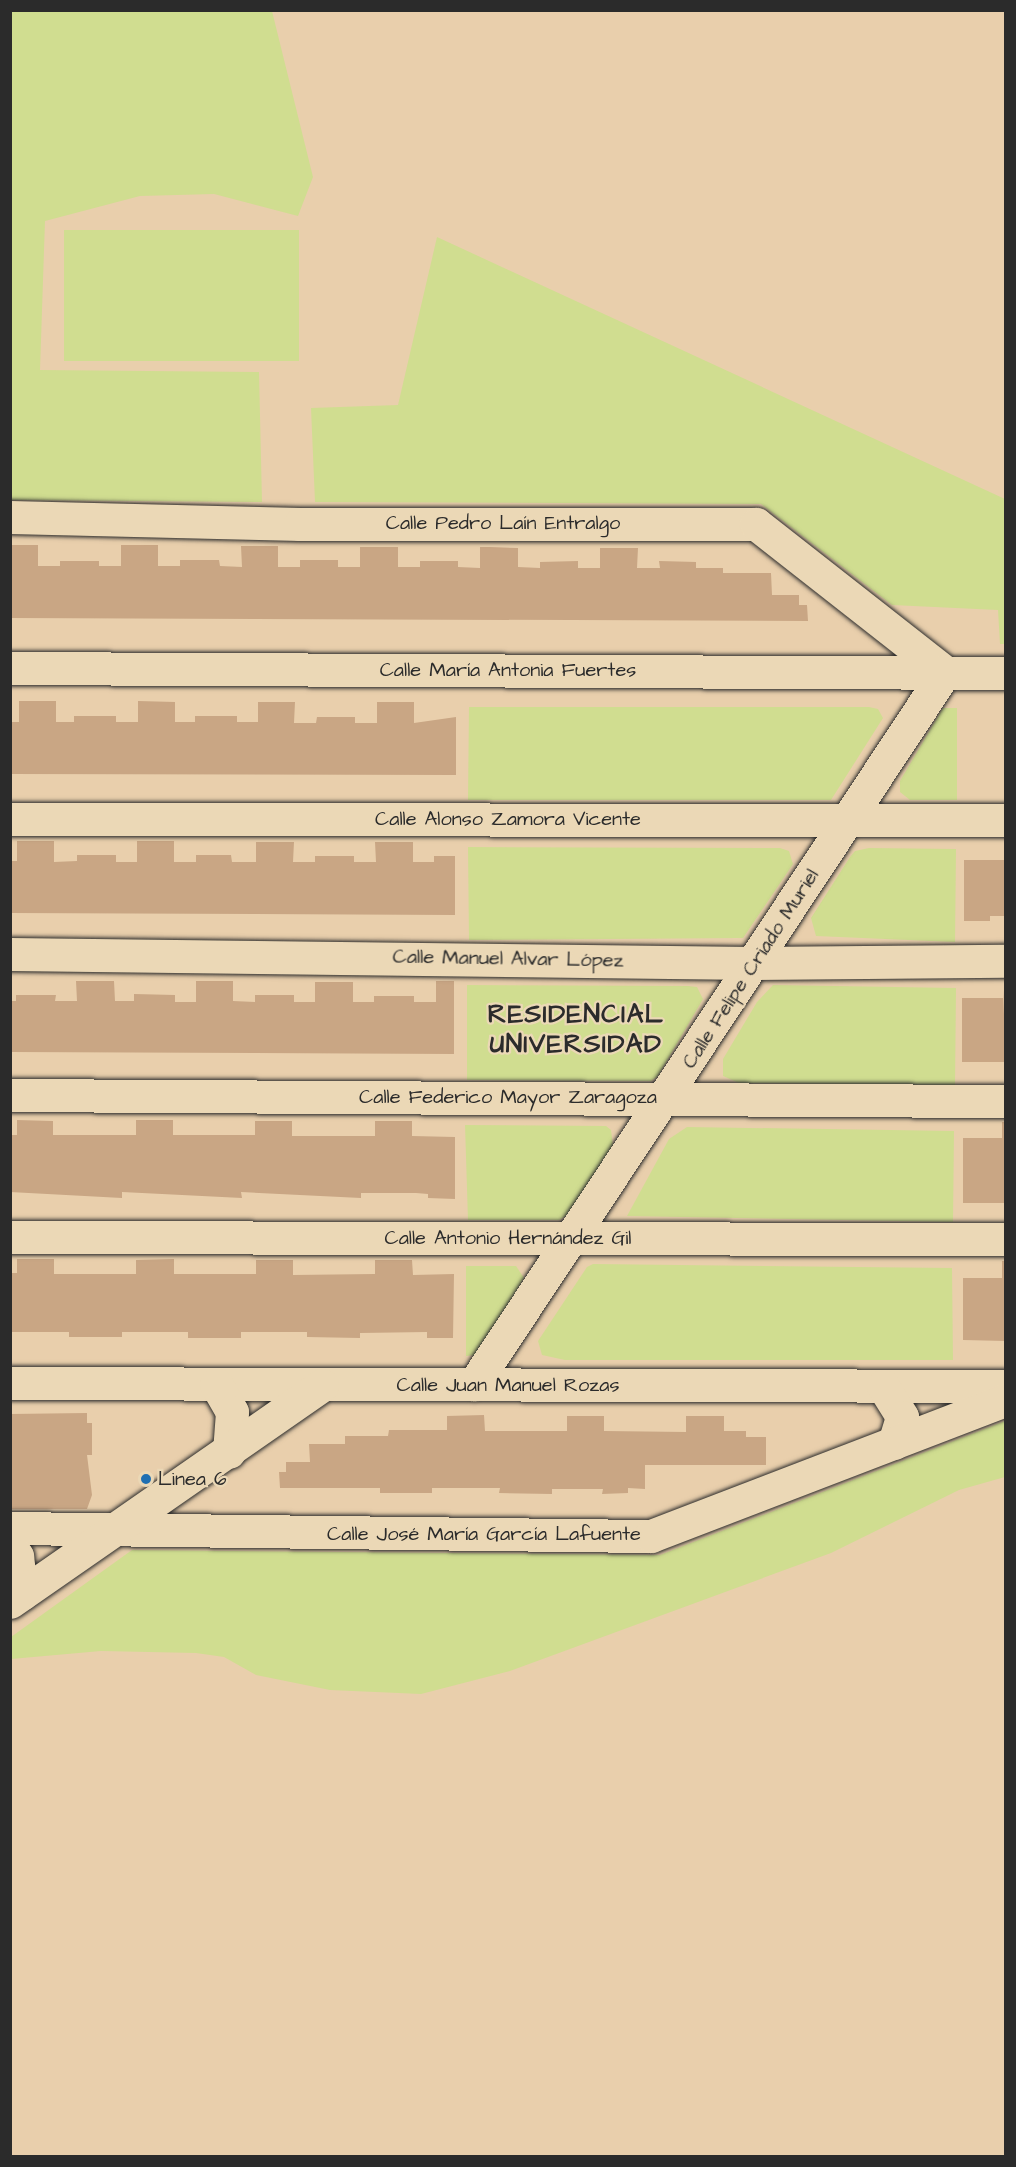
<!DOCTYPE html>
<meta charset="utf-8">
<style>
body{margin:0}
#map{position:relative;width:1016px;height:2167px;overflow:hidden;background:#e9cfac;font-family:"Architects Daughter",sans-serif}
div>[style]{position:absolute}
.green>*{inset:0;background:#d0dd90;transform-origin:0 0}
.building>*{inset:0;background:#c9a684}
.roads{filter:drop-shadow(0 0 2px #2b2b2b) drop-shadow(0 0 2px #2b2b2b)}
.street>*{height:33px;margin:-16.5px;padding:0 16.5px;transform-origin:16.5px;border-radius:16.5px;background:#ebd8b6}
.dots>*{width:16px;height:16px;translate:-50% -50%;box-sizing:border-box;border:3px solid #ebd8b6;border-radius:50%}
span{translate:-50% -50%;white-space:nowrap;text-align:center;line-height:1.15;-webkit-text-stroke:4.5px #ebd8b6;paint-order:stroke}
.street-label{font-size:20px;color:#2b2b2b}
.poi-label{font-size:20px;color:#2b2b2b}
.left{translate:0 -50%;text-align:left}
.district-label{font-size:26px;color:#2b2b2b;font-weight:700;letter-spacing:1.5px}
.frame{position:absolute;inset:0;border:12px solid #2b2b2b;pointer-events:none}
</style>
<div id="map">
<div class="green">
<i style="clip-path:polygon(11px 10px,272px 11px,313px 177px,298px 216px,214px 194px,140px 196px,45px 221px,40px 370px,259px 372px,262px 502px,11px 500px)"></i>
<i style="left:64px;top:230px;width:235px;height:131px"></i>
<i style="clip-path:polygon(437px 237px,1005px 499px,1005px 644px,1000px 644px,998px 610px,892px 605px,761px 504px,315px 502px,311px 408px,398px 405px)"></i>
<i style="clip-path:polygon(469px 707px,869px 707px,878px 709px,883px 718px,831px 800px,468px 800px)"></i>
<i style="clip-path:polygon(943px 708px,957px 708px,957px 800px,910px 800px,900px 792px,900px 781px)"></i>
<i style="clip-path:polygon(468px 847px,780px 848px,789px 851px,793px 864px,743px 938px,469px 940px)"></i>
<i style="clip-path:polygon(869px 848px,956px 849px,955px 942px,816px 936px,811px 918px,850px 857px,855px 851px)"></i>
<i style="clip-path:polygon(467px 985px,688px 986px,697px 987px,703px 999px,658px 1076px,651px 1081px,467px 1080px)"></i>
<i style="clip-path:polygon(773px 985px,956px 988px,955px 1085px,739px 1083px,723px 1076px,723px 1059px,757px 1002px)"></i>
<i style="clip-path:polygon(465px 1125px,606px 1126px,611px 1130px,613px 1146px,569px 1214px,559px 1220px,468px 1220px)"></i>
<i style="clip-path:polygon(687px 1127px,954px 1131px,953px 1222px,627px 1216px,669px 1139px)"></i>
<i style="clip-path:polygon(593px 1264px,952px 1268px,953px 1360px,565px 1360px,542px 1355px,538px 1341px,587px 1267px)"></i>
<i style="clip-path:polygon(466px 1266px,516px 1266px,524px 1278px,477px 1355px,466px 1356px)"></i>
<i style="clip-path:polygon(1005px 1421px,1005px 1477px,959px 1490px,831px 1553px,510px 1671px,421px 1694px,330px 1690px,256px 1675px,224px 1657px,196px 1653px,101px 1651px,11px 1659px,11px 1637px,132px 1550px,660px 1555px)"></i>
</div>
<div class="building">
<i style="clip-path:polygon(10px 545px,38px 545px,38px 566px,60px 566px,60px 561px,99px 561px,99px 566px,121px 566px,121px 545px,158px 545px,158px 566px,180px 566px,180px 560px,219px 560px,220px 566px,242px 567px,241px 546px,278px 546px,278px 567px,300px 567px,300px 560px,338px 560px,338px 567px,360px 567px,360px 547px,398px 547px,398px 567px,420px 567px,420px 561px,458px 561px,458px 567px,480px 568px,480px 547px,490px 547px,518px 548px,518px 567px,540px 568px,540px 562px,578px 561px,578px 568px,600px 568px,600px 548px,638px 548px,637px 568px,660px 568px,659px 561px,696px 562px,696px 568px,723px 568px,723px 573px,771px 573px,772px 595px,799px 595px,799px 605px,807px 605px,808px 621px,10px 618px)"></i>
<i style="clip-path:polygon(19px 701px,56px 701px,56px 722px,74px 722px,74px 716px,116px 716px,116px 722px,138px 722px,138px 701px,175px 702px,175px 722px,195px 722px,195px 716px,237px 716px,237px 722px,258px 722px,258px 702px,295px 702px,294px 723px,316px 723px,317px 717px,355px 717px,355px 723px,377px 723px,377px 702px,414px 702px,414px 723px,456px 717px,456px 775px,10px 774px,10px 722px,19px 722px)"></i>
<i style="clip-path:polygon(17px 841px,54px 841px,54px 862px,77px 861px,77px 855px,116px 855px,116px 862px,137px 862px,137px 841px,174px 841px,174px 862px,196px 862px,196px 855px,231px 855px,232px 862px,256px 862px,256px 842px,294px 842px,293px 862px,315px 862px,315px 856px,354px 856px,354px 862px,376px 862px,375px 842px,413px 842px,413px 862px,434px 862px,434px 856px,455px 856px,455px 915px,10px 913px,10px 861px,17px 861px)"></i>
<i style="clip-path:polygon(964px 860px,1006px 860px,1006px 916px,990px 916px,990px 921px,964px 921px)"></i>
<i style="clip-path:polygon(76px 981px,114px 981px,115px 1001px,134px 1001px,134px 994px,175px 995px,175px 1002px,196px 1002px,196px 981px,233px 981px,233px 1001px,255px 1002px,255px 995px,294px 995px,294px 1002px,315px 1002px,315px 982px,353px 982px,353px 1002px,374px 1002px,374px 996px,414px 996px,414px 1002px,436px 1002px,436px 981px,454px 981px,454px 1054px,10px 1052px,10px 1001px,16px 1001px,16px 995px,56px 995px,55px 1001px,77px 1001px)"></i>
<i style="clip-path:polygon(1003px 990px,1006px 1062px,962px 1062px,962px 998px,1003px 998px)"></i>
<i style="clip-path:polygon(17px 1120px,53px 1121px,53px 1135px,136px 1135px,136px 1120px,173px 1120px,173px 1135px,255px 1135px,255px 1121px,292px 1121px,292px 1136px,375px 1136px,375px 1121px,412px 1121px,412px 1136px,455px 1137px,455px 1199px,428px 1198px,428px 1194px,416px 1193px,361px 1193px,361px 1198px,241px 1192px,242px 1198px,122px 1192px,122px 1198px,10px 1192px,10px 1135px,17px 1135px)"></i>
<i style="clip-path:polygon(1002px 1122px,1006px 1122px,1006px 1203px,963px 1203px,963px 1138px,1002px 1138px)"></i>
<i style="clip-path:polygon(17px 1259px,54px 1259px,54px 1274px,136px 1274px,136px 1260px,174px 1259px,174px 1274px,256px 1274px,256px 1260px,293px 1260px,293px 1275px,375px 1274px,375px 1260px,412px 1260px,413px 1275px,454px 1274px,453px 1338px,427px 1338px,427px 1332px,360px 1333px,360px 1338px,307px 1337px,307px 1332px,241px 1332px,241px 1338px,188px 1338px,188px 1332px,122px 1332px,122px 1337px,69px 1337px,69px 1332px,10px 1332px,10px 1273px,17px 1273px)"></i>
<i style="clip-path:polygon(1002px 1261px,1006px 1261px,1006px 1341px,963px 1340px,963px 1278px,1002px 1278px)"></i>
<i style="clip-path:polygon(87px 1413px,87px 1423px,92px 1423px,92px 1455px,87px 1455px,92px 1495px,87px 1509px,10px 1509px,10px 1414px)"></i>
<i style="clip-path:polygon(484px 1415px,485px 1431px,567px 1431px,567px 1416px,604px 1416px,604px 1431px,686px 1432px,686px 1416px,724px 1416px,724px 1431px,746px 1431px,746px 1437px,766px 1437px,766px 1465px,645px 1465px,645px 1489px,628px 1488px,628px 1493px,602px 1494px,603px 1489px,552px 1489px,552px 1494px,499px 1493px,500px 1488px,432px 1488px,432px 1493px,380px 1493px,380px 1488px,280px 1488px,279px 1472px,286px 1472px,286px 1462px,310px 1462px,309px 1444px,345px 1444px,345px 1436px,388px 1436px,389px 1430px,447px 1430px,447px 1416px)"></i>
</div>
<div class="roads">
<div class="street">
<i style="left:10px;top:517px;width:290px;rotate:1.4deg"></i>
<i style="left:300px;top:524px;width:456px"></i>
<i style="left:756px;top:524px;width:240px;rotate:38.1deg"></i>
<i style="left:945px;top:672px;width:854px;rotate:123.49deg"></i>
<i style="left:10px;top:668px;width:996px;rotate:0.29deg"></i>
<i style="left:10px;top:819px;width:996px;rotate:0.06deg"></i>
<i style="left:10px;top:954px;width:743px;rotate:0.69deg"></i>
<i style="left:753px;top:963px;width:253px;rotate:-0.5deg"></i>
<i style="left:10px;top:1095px;width:996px;rotate:0.35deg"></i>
<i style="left:10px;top:1237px;width:996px;rotate:0.12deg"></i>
<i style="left:10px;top:1383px;width:996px;rotate:0.17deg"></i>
<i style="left:216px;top:1384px;width:32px;rotate:60deg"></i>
<i style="left:232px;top:1412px;width:40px;rotate:94.3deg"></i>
<i style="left:883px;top:1386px;width:36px;rotate:58deg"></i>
<i style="left:902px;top:1417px;width:27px;rotate:107deg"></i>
<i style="left:10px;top:1528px;width:641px;rotate:0.72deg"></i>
<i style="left:651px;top:1536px;width:380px;rotate:-21deg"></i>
<i style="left:10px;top:1548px;width:11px;rotate:49deg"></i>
<i style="left:17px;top:1556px;width:38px;rotate:83deg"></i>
<i style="left:10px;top:1602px;width:380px;rotate:-34.8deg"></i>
</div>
</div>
<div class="dots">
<i style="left:146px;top:1479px;background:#1f6fb2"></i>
</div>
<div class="street-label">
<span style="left:503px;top:523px">Calle Pedro Laín Entralgo</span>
<span style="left:508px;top:670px">Calle María Antonia Fuertes</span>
<span style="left:508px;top:819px">Calle Alonso Zamora Vicente</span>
<span style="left:508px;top:959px;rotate:1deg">Calle Manuel Alvar López</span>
<span style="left:751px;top:969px;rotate:-57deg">Calle Felipe Criado Muriel</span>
<span style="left:508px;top:1097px">Calle Federico Mayor Zaragoza</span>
<span style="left:508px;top:1238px">Calle Antonio Hernández Gil</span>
<span style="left:508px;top:1385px">Calle Juan Manuel Rozas</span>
<span style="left:484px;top:1534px">Calle José María García Lafuente</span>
</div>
<div class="poi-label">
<span class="left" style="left:158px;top:1479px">Linea 6</span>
</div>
<div class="district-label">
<span style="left:576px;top:1030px">RESIDENCIAL<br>UNIVERSIDAD</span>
</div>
<div class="frame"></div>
</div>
